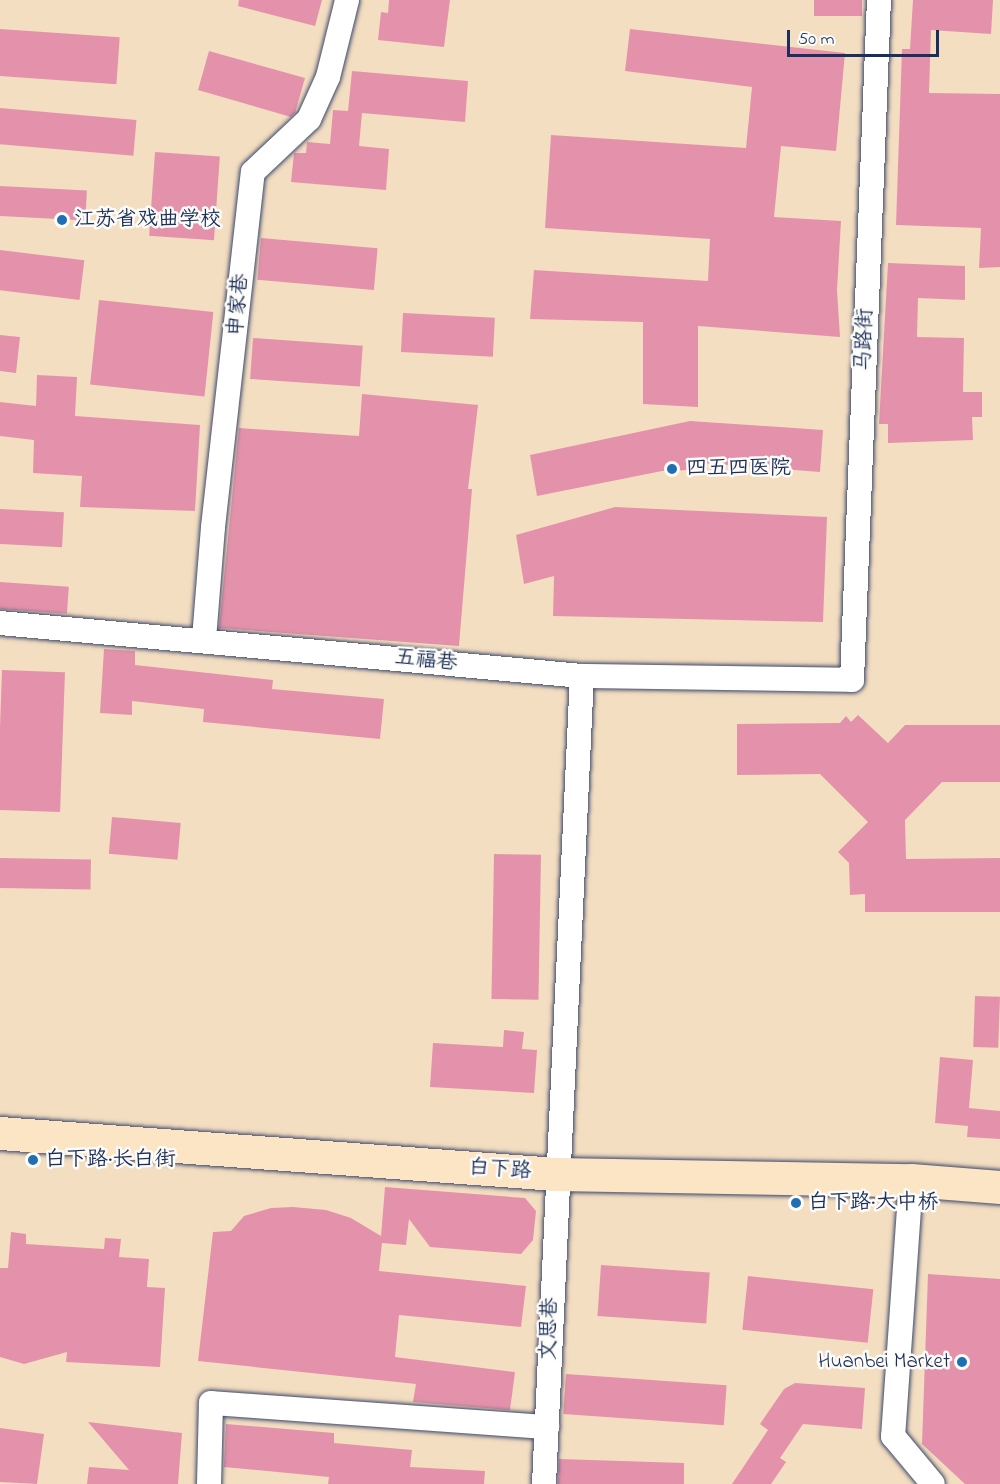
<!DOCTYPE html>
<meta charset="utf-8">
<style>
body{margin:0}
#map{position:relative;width:1000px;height:1484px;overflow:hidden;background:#f4dec1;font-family:"Indie Flower","LXGW WenKai TC",sans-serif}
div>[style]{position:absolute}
.building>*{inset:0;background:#e492ab;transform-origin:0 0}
.roads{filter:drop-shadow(0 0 2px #3c496d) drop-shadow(0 0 2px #3c496d)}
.street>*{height:24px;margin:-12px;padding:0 12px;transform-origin:12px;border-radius:12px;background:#fff}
.secondary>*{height:33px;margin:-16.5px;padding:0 16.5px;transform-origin:16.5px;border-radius:16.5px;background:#fce5c4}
.dots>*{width:16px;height:16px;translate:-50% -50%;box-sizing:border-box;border:3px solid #fdfcf7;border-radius:50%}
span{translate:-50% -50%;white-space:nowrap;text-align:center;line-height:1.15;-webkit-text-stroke:5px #fdfcf7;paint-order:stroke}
.poi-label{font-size:21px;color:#1b2f5e}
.left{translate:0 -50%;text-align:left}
.right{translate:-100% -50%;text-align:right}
.street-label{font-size:21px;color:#1b2f5e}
.scale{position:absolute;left:787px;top:30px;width:152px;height:27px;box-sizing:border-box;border:3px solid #1b2f5e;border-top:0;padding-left:8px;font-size:18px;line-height:21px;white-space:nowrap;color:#1b2f5e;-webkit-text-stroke:4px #fdfcf7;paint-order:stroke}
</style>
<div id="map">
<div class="building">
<i style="clip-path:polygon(239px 0,322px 0,315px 26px,238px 6px)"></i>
<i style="clip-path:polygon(389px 0,450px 0,444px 47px,378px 40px,381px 12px,388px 13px)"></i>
<i style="left:814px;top:0;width:48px;height:16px"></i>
<i style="clip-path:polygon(913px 0,993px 0,991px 34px,931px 30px,929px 93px,1000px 94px,1000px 267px,979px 268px,981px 228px,896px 225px,902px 49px,910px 49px)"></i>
<i style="left:0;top:29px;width:120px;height:47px;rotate:4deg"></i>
<i style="clip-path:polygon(630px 29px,845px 53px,836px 151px,781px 146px,774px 217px,841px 221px,837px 290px,840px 337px,698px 326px,698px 407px,643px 404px,643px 322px,530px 319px,534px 270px,708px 281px,710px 239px,545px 228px,551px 135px,746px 148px,752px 87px,625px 71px)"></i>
<i style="clip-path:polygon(209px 51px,305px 78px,295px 113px,291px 117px,198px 90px)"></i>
<i style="clip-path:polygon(352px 71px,468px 81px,465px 122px,362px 113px,359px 146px,389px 149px,386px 190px,291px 182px,294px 153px,306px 153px,307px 142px,330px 144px,333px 110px,348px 111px)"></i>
<i style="left:0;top:108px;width:137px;height:36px;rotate:5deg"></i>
<i style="left:155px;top:152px;width:65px;height:84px;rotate:4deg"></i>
<i style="left:0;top:186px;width:87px;height:30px;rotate:3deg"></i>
<i style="left:261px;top:238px;width:117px;height:42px;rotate:5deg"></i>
<i style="left:0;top:250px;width:85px;height:40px;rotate:7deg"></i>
<i style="clip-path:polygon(888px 263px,965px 266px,965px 300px,918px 298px,917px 337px,964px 338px,963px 392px,982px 392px,982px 417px,972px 417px,973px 440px,888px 443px,888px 424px,879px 424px)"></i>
<i style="left:99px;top:300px;width:115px;height:85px;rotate:6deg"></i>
<i style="left:403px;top:313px;width:92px;height:39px;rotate:3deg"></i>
<i style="clip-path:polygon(0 335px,20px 337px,16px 373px,0 371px)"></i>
<i style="left:253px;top:338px;width:110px;height:41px;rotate:4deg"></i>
<i style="clip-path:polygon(37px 375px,77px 377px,75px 416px,200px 425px,195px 511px,80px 507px,82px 476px,33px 473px,34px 440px,0 436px,0 402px,36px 406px)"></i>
<i style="clip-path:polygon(362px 394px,478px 405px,468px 489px,472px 489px,459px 646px,219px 628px,239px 428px,359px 436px)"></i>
<i style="clip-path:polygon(690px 421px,823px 430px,820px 472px,690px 462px,688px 470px,662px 471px,537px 496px,530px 455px)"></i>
<i style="clip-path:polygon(615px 507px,827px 517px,823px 622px,553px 616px,554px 576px,524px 584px,516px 535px)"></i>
<i style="left:0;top:509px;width:64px;height:35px;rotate:3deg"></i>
<i style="left:0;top:582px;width:69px;height:27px;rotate:4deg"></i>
<i style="clip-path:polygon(104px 649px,135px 651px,135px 665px,273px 680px,272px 689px,384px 699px,380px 739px,203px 722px,204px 709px,132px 701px,132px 715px,100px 713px)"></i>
<i style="left:2px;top:670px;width:63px;height:140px;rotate:2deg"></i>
<i style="clip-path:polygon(858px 715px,888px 743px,905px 725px,1000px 725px,1000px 782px,942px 782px,905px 820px,906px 859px,1000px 858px,1000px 912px,865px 912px,865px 894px,850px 895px,849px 863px,838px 852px,868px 822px,820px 774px,737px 775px,737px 724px,840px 723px,846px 716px,851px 722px)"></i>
<i style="left:112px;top:817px;width:69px;height:37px;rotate:5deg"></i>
<i style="left:494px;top:854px;width:47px;height:145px;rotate:1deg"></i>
<i style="left:0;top:858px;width:91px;height:30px;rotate:1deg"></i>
<i style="left:975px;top:996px;width:25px;height:51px;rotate:2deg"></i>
<i style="clip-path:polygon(504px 1030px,524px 1032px,522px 1049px,537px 1050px,534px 1093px,430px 1087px,433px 1043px,503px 1047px)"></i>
<i style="clip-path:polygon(940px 1057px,973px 1060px,969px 1108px,1000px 1111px,1000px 1139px,967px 1137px,968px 1126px,935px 1123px)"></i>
<i style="clip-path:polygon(385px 1187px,525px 1198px,536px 1211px,533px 1240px,521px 1254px,430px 1247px,409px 1219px,406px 1245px,382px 1243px,379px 1271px,526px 1286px,521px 1327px,399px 1315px,395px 1357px,515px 1372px,510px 1410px,413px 1402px,416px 1384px,198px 1361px,213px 1232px,231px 1231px,244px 1216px,271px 1208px,293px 1207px,326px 1210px,351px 1218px,381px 1236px)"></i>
<i style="clip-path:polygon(11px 1232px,26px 1234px,26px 1244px,104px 1249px,105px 1238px,121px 1239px,119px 1257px,149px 1259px,147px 1287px,165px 1288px,160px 1367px,66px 1362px,67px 1352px,24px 1364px,0 1357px,0 1268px,8px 1268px)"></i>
<i style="left:601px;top:1265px;width:109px;height:51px;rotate:4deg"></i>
<i style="clip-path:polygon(928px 1274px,1000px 1279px,1000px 1484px,965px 1484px,922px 1444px)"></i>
<i style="left:748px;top:1276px;width:126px;height:54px;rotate:6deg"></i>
<i style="left:566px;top:1374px;width:161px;height:40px;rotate:4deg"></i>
<i style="clip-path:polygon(795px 1383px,865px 1388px,862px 1429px,803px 1424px,780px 1458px,786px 1462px,771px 1484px,732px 1484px,768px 1430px,760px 1424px,784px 1389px)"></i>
<i style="clip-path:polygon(88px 1422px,182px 1433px,178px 1484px,87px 1484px,89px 1467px,129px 1470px)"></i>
<i style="clip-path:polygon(226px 1424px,334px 1433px,334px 1443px,412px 1450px,410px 1467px,485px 1471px,484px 1484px,328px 1484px,329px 1477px,224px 1467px)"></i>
<i style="clip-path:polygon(0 1428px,44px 1434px,37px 1484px,0 1482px)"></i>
<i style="clip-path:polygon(559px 1459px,684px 1463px,684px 1484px,558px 1484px)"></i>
</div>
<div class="roads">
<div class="street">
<i style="left:0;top:623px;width:584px;rotate:5.2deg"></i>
<i style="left:582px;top:676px;width:270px;rotate:0.8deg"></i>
<i style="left:852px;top:680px;width:681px;rotate:-87.73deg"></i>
<i style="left:204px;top:639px;width:112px;rotate:-85.4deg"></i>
<i style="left:213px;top:527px;width:357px;rotate:-83.6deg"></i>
<i style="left:253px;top:172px;width:77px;rotate:-43.4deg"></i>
<i style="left:309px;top:119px;width:46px;rotate:-65.7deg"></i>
<i style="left:328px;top:77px;width:79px;rotate:-76.1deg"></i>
<i style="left:911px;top:1180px;width:257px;rotate:94deg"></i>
<i style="left:893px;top:1436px;width:62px;rotate:50.2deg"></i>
<i style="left:209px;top:1484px;width:81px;rotate:-88.6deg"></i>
<i style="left:211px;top:1403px;width:337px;rotate:4.1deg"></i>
<i style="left:544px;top:1484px;width:809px;rotate:-87.31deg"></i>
</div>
<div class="secondary">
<i style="left:0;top:1133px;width:558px;rotate:4.22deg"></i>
<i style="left:556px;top:1174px;width:355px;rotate:1deg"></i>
<i style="left:911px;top:1180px;width:89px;rotate:4.5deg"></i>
</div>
</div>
<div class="dots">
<i style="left:62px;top:220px;background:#1f6fb2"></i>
<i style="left:672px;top:469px;background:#1f6fb2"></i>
<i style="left:33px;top:1160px;background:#1f6fb2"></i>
<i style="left:796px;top:1203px;background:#1f6fb2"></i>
<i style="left:962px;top:1362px;background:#1f6fb2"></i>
</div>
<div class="poi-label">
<span class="left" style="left:74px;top:220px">江苏省戏曲学校</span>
<span class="left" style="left:686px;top:469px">四五四医院</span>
<span class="left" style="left:45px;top:1160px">白下路·长白街</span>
<span class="left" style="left:808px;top:1203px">白下路·大中桥</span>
<span class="right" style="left:950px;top:1362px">Huanbei Market</span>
</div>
<div class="street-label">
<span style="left:239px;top:305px;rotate:-85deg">申家巷</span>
<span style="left:865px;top:340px;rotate:-88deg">马路街</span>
<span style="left:426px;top:661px;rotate:6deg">五福巷</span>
<span style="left:500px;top:1170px;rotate:4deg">白下路</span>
<span style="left:550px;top:1329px;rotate:-88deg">文思巷</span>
</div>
<div class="scale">50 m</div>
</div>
